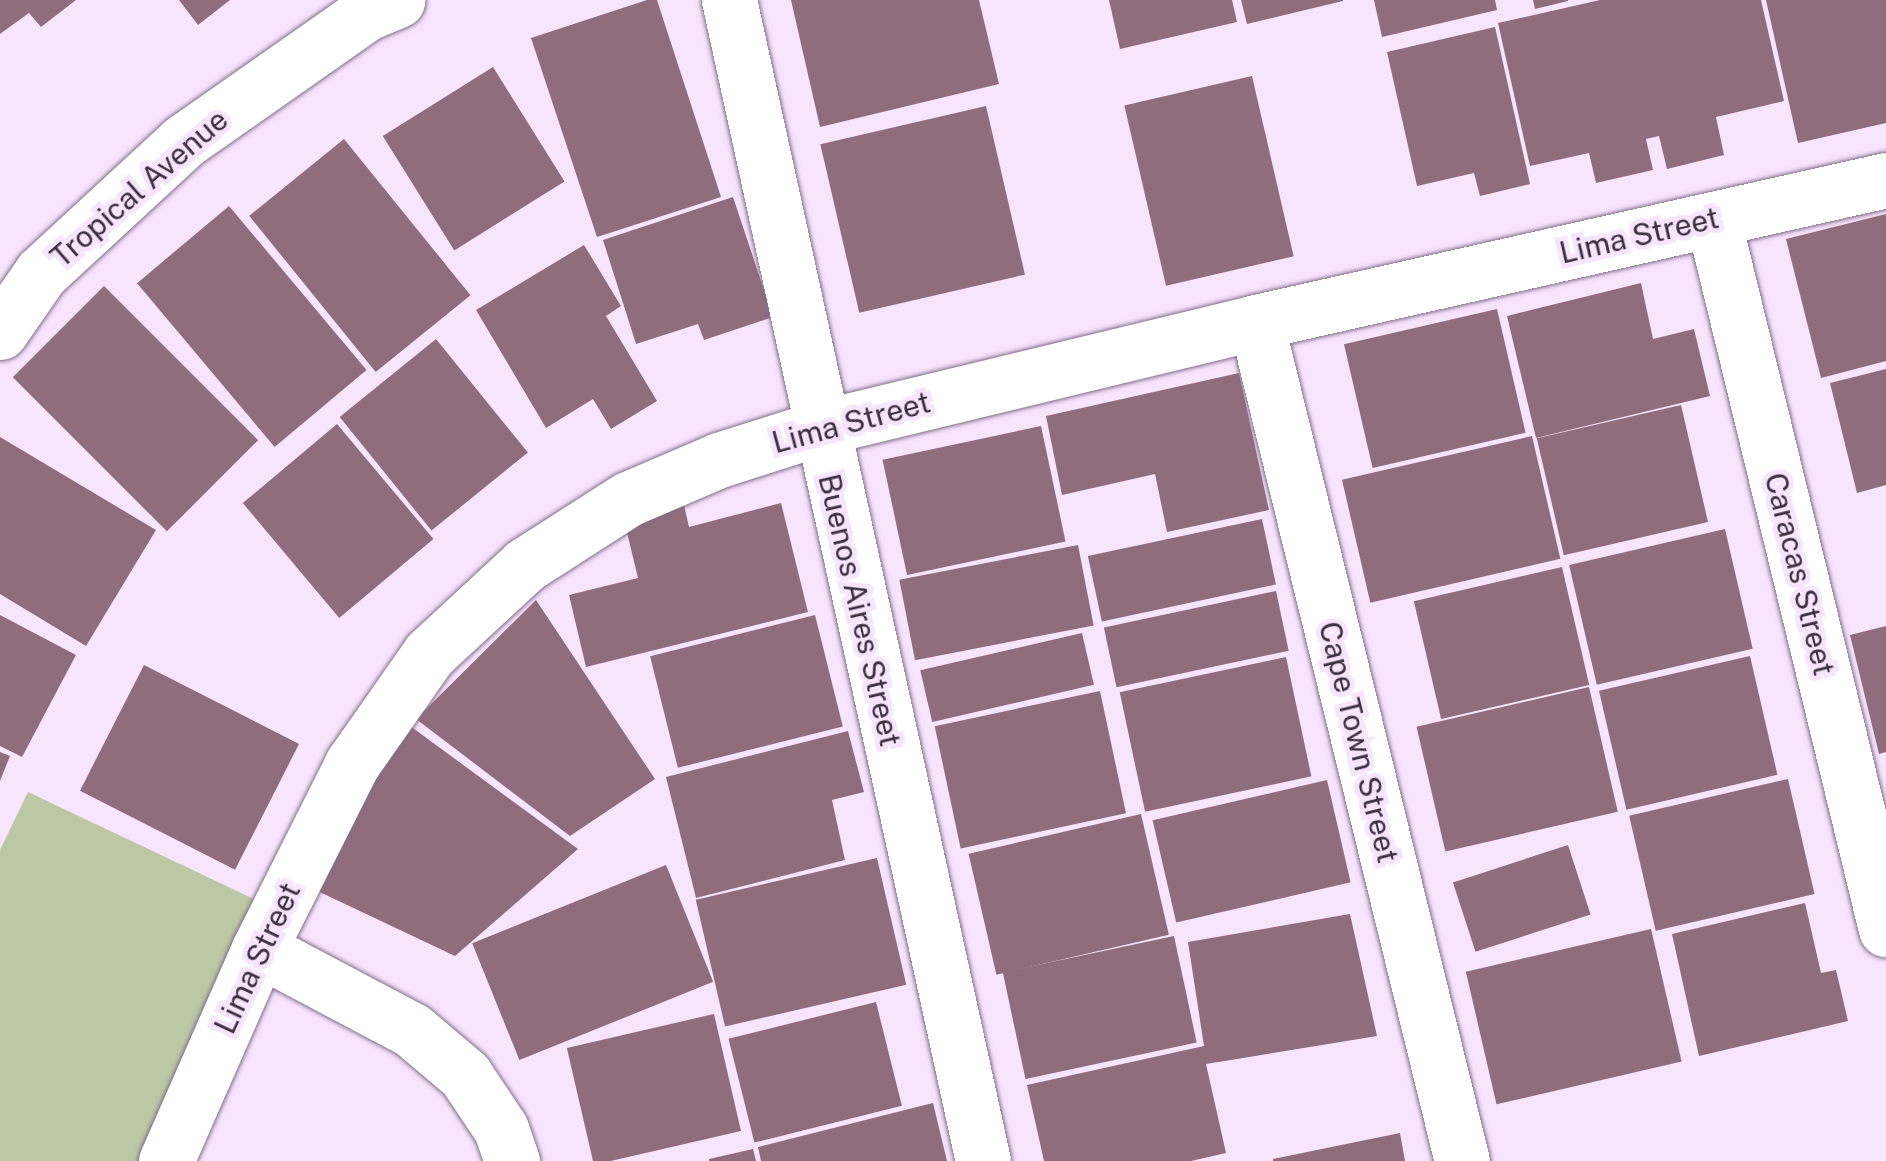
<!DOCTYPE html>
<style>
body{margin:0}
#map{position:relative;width:1886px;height:1161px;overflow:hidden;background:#f7e4fd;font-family:"Public Sans",sans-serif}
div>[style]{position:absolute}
.green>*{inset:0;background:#bcc8a5}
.building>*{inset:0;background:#906d7d;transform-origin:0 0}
.roads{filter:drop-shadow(0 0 2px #826e89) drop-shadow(0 0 2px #826e89)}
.street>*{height:55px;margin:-27.5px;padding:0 27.5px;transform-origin:27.5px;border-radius:27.5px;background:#fff}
.secondary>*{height:55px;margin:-27.5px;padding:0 27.5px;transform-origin:27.5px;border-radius:27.5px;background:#fff}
span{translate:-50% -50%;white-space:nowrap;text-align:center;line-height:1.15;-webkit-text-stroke:10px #f7e4fd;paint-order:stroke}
.street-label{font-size:30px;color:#39303c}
</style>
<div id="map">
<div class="green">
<i style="clip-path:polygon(28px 792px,256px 900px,140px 1161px,0 1161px,0 850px)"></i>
</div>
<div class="building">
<i style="clip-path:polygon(0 0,76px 0,41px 27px,29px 13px,0 34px)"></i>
<i style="clip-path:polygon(179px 0,230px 0,198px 25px)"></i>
<i style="clip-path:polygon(647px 0,657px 0,721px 197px,597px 237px,531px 38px)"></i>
<i style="clip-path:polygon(791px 0,979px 0,999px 84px,820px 127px)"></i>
<i style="clip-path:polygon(1109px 0,1232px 0,1237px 22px,1120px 49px)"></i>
<i style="clip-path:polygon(1241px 0,1343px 0,1343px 1px,1247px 24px)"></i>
<i style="clip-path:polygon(1374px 0,1495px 0,1497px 10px,1382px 37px)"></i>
<i style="clip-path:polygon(1533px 0,1568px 0,1568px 1px,1535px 9px)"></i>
<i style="clip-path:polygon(1600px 0,1761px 0,1784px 101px,1716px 117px,1724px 155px,1667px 169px,1659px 136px,1646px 139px,1653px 170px,1596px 183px,1589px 153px,1530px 166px,1498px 23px)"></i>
<i style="clip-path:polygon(1766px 0,1886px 0,1886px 123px,1798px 143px)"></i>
<i style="clip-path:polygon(1495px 27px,1530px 184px,1480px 196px,1474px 173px,1417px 186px,1387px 52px)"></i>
<i style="left:493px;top:67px;width:135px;height:130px;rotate:58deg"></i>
<i style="left:1252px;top:76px;width:185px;height:131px;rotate:77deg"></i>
<i style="left:986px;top:106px;width:173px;height:170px;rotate:77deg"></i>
<i style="left:344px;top:139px;width:201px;height:122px;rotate:51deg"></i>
<i style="clip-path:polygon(733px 197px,773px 317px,704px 340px,698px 324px,636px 344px,603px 240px)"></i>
<i style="left:229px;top:206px;width:214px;height:120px;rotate:50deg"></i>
<i style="clip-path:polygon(1886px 214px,1886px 361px,1821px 378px,1786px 239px)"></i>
<i style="clip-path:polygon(584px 245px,621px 306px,606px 316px,657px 401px,611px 429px,593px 399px,546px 428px,476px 310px)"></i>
<i style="clip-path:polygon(1641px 283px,1653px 339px,1694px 329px,1710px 396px,1536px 438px,1507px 316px)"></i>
<i style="left:104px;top:286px;width:218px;height:129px;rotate:45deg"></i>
<i style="left:1497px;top:309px;width:127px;height:157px;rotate:77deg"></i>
<i style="left:436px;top:339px;width:146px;height:124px;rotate:51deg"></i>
<i style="clip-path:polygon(1886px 369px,1886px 485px,1857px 493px,1830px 383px)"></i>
<i style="clip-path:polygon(1239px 373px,1269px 510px,1167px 532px,1155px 474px,1062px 495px,1046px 416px)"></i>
<i style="left:1681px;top:405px;width:120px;height:148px;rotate:77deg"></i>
<i style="left:337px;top:424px;width:150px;height:123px;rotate:50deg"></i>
<i style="left:1041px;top:426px;width:118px;height:162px;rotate:78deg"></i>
<i style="left:1532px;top:436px;width:126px;height:195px;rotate:77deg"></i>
<i style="clip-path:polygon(0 437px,156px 530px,86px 646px,0 594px)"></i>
<i style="clip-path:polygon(781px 503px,808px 612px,586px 667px,569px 595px,638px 578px,624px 520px,684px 505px,689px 527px)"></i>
<i style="left:1262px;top:519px;width:67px;height:178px;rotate:78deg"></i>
<i style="left:1725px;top:529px;width:123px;height:160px;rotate:77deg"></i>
<i style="left:1078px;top:545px;width:82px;height:182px;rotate:79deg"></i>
<i style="left:1562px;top:567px;width:121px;height:152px;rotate:77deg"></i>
<i style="left:1276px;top:591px;width:61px;height:176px;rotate:78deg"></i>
<i style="clip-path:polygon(536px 600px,655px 779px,570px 836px,416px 719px)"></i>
<i style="clip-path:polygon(0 615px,76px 655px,22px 757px,0 746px)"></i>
<i style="left:815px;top:615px;width:115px;height:170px;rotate:76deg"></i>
<i style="clip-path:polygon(1886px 626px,1886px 752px,1879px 754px,1850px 635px)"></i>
<i style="left:1082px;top:633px;width:53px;height:166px;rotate:77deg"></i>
<i style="left:1750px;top:656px;width:122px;height:155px;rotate:77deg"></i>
<i style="left:1286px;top:657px;width:122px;height:170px;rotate:78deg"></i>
<i style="left:144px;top:665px;width:174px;height:141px;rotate:27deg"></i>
<i style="left:1589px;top:687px;width:128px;height:177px;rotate:77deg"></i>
<i style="left:1100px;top:691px;width:125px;height:169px;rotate:78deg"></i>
<i style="clip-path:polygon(406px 723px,578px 849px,455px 956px,309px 887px)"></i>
<i style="clip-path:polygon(848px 731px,864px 792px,832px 800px,845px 860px,696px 898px,666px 777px)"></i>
<i style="clip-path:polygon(0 752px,10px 756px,0 781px)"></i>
<i style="left:1788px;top:779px;width:118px;height:163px;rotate:77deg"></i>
<i style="left:1327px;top:780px;width:105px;height:179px;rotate:77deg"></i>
<i style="left:1141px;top:814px;width:124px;height:177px;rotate:77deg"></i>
<i style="left:1568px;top:845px;width:73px;height:121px;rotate:72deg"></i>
<i style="left:877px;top:858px;width:130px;height:186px;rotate:77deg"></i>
<i style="left:666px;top:865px;width:126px;height:209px;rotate:68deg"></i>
<i style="clip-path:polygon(1805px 903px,1821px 973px,1836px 970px,1848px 1021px,1699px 1056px,1672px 934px)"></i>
<i style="clip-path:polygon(1350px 914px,1377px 1036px,1206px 1064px,1226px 1153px,1191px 1161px,1044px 1161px,1027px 1085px,1204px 1046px,1188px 942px)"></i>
<i style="left:1651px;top:929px;width:136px;height:190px;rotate:77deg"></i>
<i style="left:1174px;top:936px;width:109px;height:175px;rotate:78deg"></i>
<i style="left:876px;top:1002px;width:107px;height:152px;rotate:76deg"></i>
<i style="left:714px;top:1014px;width:120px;height:151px;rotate:77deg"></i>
<i style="clip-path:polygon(933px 1103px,947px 1161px,761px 1161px,758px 1147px)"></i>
<i style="clip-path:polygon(1400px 1133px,1405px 1161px,1273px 1161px,1273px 1159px)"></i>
<i style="clip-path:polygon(753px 1149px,756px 1161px,709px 1161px,709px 1159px)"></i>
</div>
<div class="roads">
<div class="street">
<i style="left:729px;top:0;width:1188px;rotate:77.66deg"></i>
<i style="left:1713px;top:219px;width:731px;rotate:76.31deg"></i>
<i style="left:1256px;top:322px;width:864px;rotate:76.21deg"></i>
<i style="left:259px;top:949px;width:173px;rotate:27.9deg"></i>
<i style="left:412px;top:1030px;width:70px;rotate:40.3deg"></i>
<i style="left:465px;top:1075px;width:65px;rotate:56.3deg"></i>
<i style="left:501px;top:1129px;width:34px;rotate:71deg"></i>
<i style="left:166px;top:1161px;width:232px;rotate:-66.3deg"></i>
<i style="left:259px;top:949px;width:207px;rotate:-63.3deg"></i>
<i style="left:352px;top:764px;width:134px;rotate:-55deg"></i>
<i style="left:429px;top:654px;width:131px;rotate:-42.8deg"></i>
<i style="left:525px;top:565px;width:122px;rotate:-32.7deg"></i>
<i style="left:628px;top:499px;width:99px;rotate:-23.2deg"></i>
<i style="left:719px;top:460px;width:105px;rotate:-17.7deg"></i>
<i style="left:819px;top:428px;width:450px;rotate:-13.6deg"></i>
<i style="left:1256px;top:322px;width:646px;rotate:-12.7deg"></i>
</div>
<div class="secondary">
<i style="left:0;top:332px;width:72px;rotate:-55.2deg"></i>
<i style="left:41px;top:273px;width:195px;rotate:-42.7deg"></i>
<i style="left:184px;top:141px;width:223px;rotate:-35deg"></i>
<i style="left:367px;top:13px;width:33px;rotate:-23deg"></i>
</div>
</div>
<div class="street-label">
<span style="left:139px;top:188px;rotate:-41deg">Tropical Avenue</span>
<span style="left:1639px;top:235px;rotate:-13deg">Lima Street</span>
<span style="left:851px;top:422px;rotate:-15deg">Lima Street</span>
<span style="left:1800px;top:574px;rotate:76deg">Caracas Street</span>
<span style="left:860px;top:610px;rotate:77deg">Buenos Aires Street</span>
<span style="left:1359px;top:742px;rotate:76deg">Cape Town Street</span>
<span style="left:257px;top:958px;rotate:-65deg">Lima Street</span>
</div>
</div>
